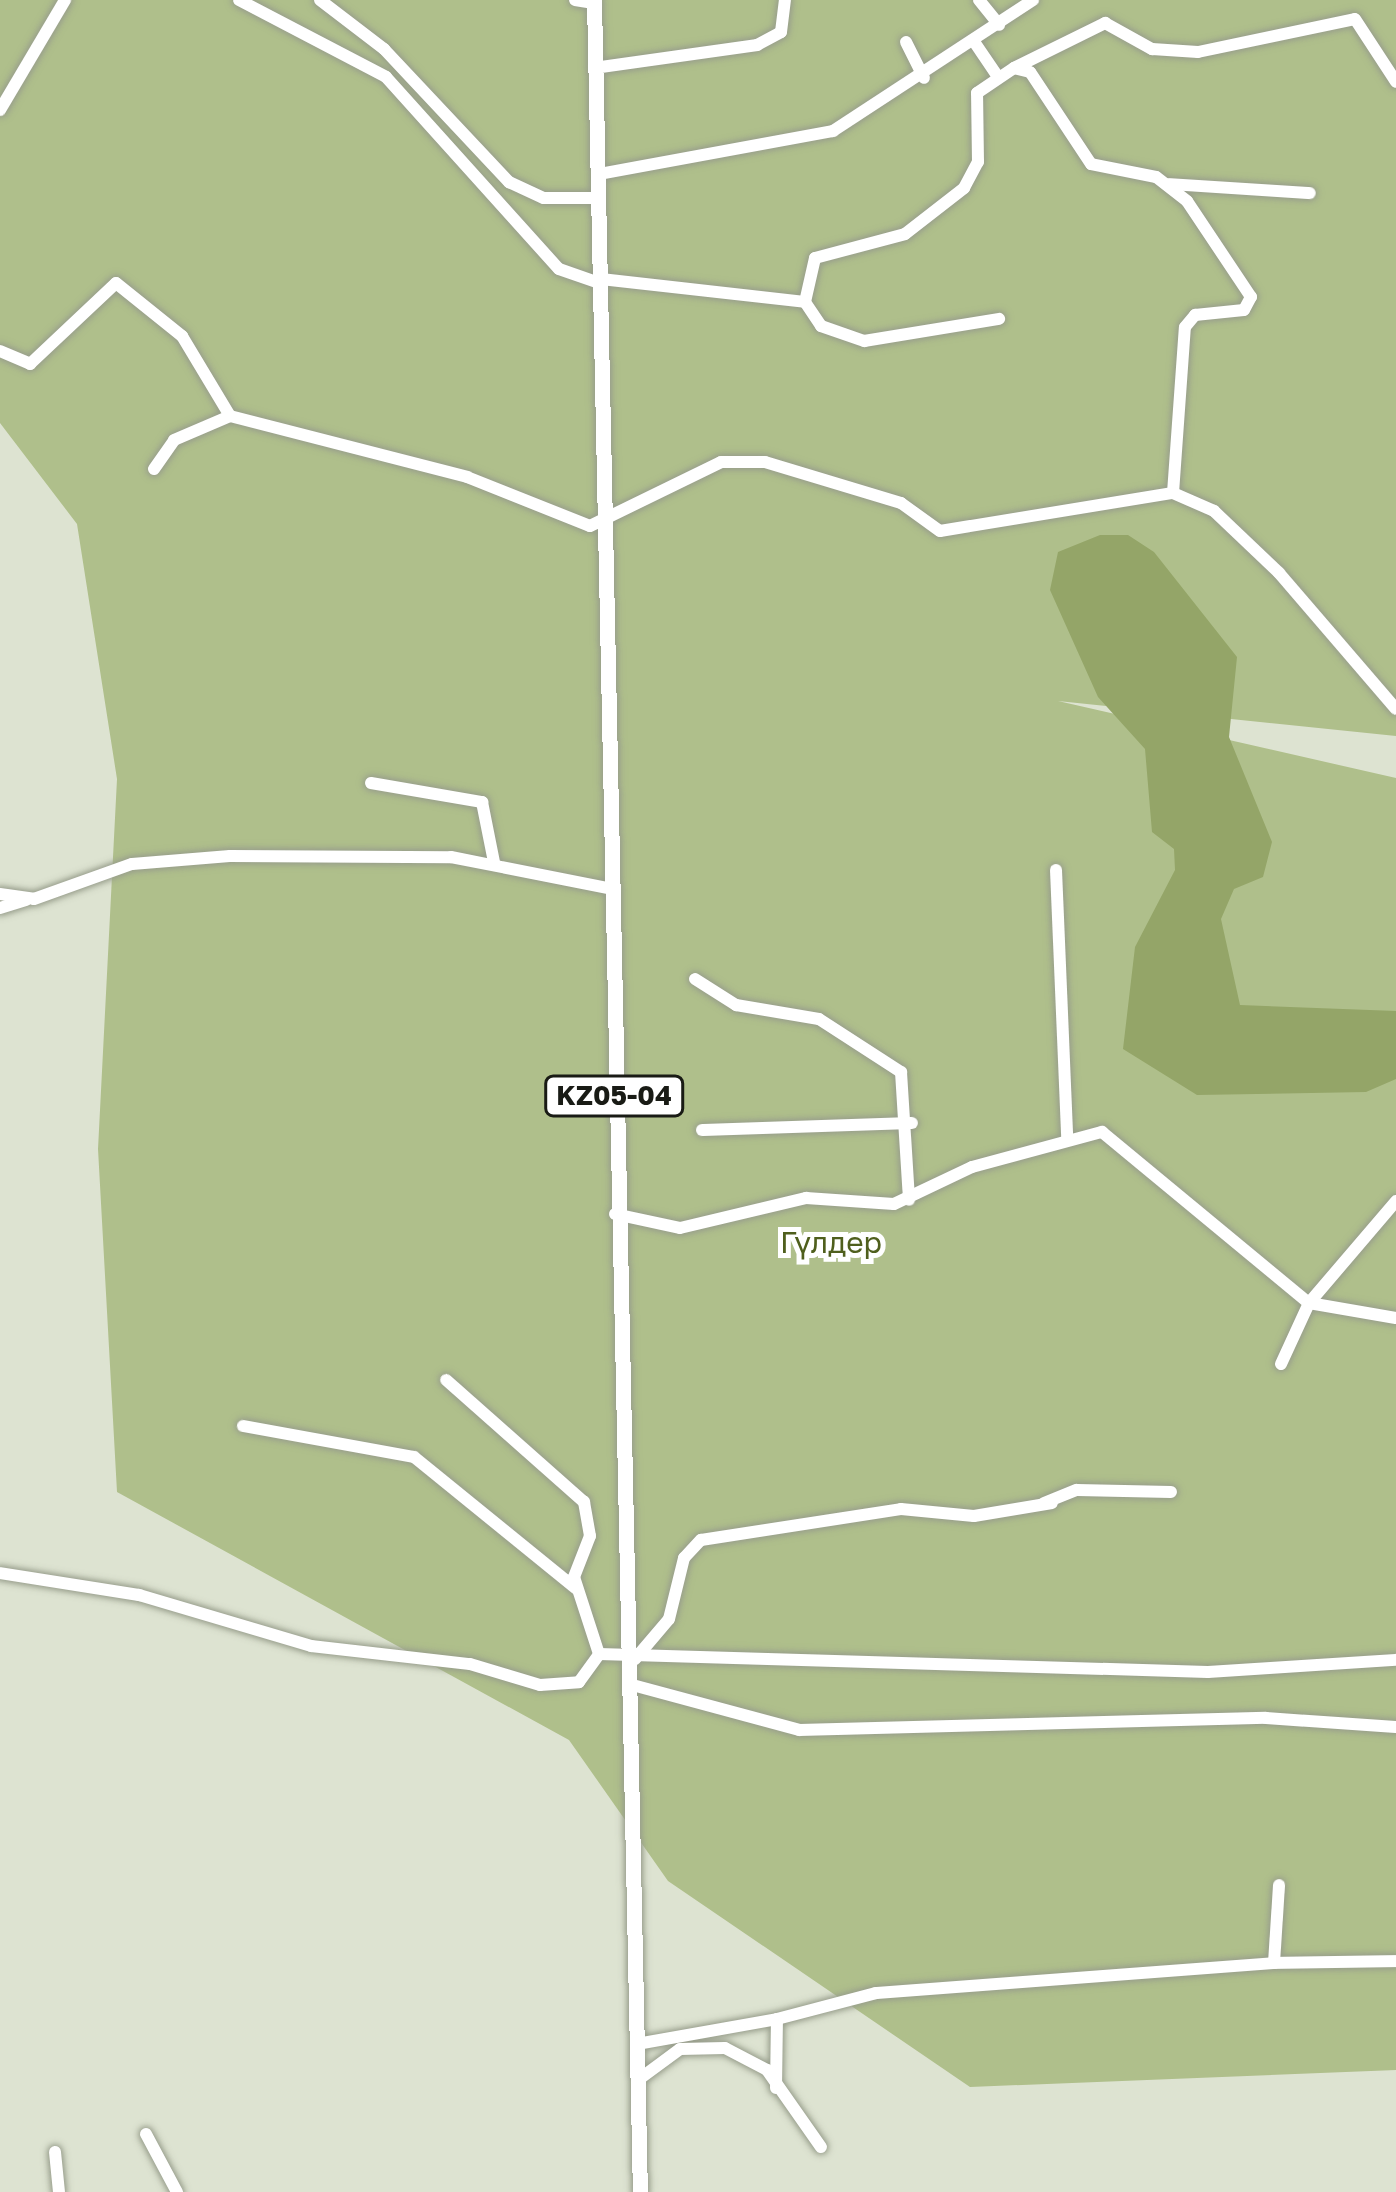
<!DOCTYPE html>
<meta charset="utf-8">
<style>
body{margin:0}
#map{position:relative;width:1396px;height:2192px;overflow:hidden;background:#dde3d1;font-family:"Golos Text",sans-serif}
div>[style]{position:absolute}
.green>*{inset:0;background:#afbf8b}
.water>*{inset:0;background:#94a568}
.roads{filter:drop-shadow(0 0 3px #989e8c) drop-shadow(0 0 3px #989e8c)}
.minor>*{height:12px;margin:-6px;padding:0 6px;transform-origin:6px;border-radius:6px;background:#fff}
.major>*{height:15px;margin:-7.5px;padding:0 7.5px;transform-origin:7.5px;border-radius:7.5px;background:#fff}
span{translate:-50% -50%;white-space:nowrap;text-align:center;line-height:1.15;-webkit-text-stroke:10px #fff;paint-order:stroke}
.shield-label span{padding:3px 9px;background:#fff;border:3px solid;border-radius:9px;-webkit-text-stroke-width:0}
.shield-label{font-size:27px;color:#191b15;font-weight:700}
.park-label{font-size:30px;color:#4f5f1d}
</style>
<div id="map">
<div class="green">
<i style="clip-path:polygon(0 0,1396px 0,1396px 736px,1058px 701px,1396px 778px,1396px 2070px,970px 2087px,668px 1881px,569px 1740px,117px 1492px,98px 1149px,117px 779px,77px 524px,0 423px)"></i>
</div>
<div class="water">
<i style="clip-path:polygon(1100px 535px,1128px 535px,1154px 552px,1237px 657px,1229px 737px,1272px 842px,1263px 877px,1234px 889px,1221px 919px,1240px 1005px,1396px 1011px,1396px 1079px,1366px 1092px,1197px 1095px,1123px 1049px,1135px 947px,1175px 870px,1174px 849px,1152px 832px,1145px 749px,1098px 697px,1050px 590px,1058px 552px)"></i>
</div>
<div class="roads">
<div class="minor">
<i style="left:239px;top:0;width:166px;rotate:27.6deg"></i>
<i style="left:386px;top:77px;width:258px;rotate:48deg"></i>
<i style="left:559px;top:269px;width:46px;rotate:19.2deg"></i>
<i style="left:320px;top:0;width:81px;rotate:37.4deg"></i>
<i style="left:384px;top:49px;width:183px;rotate:46.8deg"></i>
<i style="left:509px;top:182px;width:38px;rotate:25deg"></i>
<i style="left:544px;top:198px;width:56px"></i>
<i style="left:575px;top:0;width:19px;rotate:9deg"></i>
<i style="left:979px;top:0;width:32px;rotate:51deg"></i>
<i style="left:906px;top:42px;width:40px;rotate:63.4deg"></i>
<i style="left:975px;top:43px;width:41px;rotate:55.9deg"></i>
<i style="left:594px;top:68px;width:165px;rotate:-8deg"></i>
<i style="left:757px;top:45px;width:27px;rotate:-28deg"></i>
<i style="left:781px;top:32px;width:32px;rotate:-83deg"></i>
<i style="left:0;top:110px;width:128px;rotate:-59.4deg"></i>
<i style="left:599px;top:174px;width:238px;rotate:-10.4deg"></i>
<i style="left:833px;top:131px;width:239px;rotate:-33.2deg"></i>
<i style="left:1169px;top:184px;width:141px;rotate:3.7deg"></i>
<i style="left:601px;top:279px;width:205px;rotate:6.4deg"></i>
<i style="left:805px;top:302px;width:29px;rotate:56deg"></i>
<i style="left:821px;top:326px;width:46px;rotate:19.2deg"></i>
<i style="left:864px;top:341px;width:137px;rotate:-9.3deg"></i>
<i style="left:805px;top:302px;width:45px;rotate:-77.2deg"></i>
<i style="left:815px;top:258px;width:93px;rotate:-14.9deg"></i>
<i style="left:905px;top:234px;width:75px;rotate:-37.9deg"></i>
<i style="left:964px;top:188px;width:30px;rotate:-62deg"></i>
<i style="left:978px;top:162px;width:69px;rotate:-90.8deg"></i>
<i style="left:977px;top:93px;width:45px;rotate:-34deg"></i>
<i style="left:0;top:351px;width:33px;rotate:23deg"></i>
<i style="left:30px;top:364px;width:118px;rotate:-43.3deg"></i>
<i style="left:116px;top:283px;width:85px;rotate:38.8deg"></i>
<i style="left:182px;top:336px;width:93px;rotate:59deg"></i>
<i style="left:154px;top:469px;width:35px;rotate:-55deg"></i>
<i style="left:174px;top:440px;width:61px;rotate:-23.2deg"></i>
<i style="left:230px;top:416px;width:245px;rotate:14.4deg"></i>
<i style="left:467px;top:477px;width:132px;rotate:21.7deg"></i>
<i style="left:590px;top:526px;width:146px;rotate:-26deg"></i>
<i style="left:721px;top:462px;width:44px"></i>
<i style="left:765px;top:462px;width:142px;rotate:16.8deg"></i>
<i style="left:901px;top:503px;width:48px;rotate:35.7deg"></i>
<i style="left:940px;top:531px;width:236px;rotate:-9.3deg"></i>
<i style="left:1173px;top:493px;width:45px;rotate:23.7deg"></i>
<i style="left:1214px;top:511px;width:90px;rotate:43.6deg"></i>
<i style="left:1279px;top:573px;width:179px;rotate:49.3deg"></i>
<i style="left:1173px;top:493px;width:166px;rotate:-85.9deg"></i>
<i style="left:1185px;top:327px;width:16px;rotate:-50deg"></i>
<i style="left:1195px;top:315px;width:49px;rotate:-5.8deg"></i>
<i style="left:1244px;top:310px;width:15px;rotate:-62deg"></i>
<i style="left:1251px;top:297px;width:115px;rotate:-123.7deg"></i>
<i style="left:1187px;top:201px;width:39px;rotate:-142deg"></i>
<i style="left:1156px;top:177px;width:66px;rotate:-168.7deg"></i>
<i style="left:1091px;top:164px;width:110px;rotate:-123.5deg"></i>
<i style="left:1030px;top:72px;width:16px;rotate:-166deg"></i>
<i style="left:1014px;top:68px;width:102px;rotate:-26.3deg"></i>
<i style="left:1105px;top:23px;width:54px;rotate:29deg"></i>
<i style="left:1152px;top:49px;width:46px;rotate:3.7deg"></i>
<i style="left:1198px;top:52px;width:160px;rotate:-11.9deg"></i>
<i style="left:1355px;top:19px;width:75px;rotate:56.9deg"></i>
<i style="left:371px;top:783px;width:113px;rotate:9.7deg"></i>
<i style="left:482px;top:802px;width:61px;rotate:78.7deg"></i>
<i style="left:1056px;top:870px;width:268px;rotate:87.6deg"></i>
<i style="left:0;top:894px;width:34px;rotate:8deg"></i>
<i style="left:34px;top:899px;width:104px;rotate:-19.7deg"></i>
<i style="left:132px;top:864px;width:98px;rotate:-4.7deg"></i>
<i style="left:230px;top:856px;width:221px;rotate:0.3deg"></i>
<i style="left:451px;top:857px;width:164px;rotate:11.2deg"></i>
<i style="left:0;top:908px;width:27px;rotate:-17deg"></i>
<i style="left:695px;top:979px;width:49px;rotate:32.4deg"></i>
<i style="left:736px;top:1005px;width:84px;rotate:9.6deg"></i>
<i style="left:819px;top:1019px;width:98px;rotate:32.9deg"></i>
<i style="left:901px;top:1072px;width:128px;rotate:86.4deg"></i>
<i style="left:702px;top:1130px;width:210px;rotate:-1.9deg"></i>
<i style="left:615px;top:1214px;width:66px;rotate:12.2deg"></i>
<i style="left:680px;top:1228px;width:130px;rotate:-13.4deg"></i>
<i style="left:806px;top:1198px;width:88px;rotate:3.9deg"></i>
<i style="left:894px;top:1204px;width:86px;rotate:-25.4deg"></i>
<i style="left:972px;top:1167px;width:135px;rotate:-15.1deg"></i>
<i style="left:1102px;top:1132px;width:268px;rotate:39.6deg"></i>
<i style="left:1309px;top:1303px;width:88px;rotate:9.8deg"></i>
<i style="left:1281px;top:1364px;width:67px;rotate:-65.3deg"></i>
<i style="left:1309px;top:1303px;width:134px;rotate:-49.5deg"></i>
<i style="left:243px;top:1426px;width:174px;rotate:10.3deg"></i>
<i style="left:414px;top:1457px;width:208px;rotate:39.1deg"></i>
<i style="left:1044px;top:1503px;width:35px;rotate:-22deg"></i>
<i style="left:1077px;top:1490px;width:94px;rotate:1.2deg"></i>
<i style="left:0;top:1573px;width:141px;rotate:9deg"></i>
<i style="left:139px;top:1595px;width:179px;rotate:16.5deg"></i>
<i style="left:311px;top:1646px;width:160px;rotate:6.5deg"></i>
<i style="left:470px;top:1664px;width:73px;rotate:16.7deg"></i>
<i style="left:540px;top:1685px;width:39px;rotate:-4deg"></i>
<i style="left:579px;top:1682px;width:34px;rotate:-54deg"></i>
<i style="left:599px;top:1654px;width:81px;rotate:-108deg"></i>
<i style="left:574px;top:1577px;width:44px;rotate:-68.7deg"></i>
<i style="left:590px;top:1536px;width:35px;rotate:-100deg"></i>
<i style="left:584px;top:1502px;width:184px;rotate:-138.5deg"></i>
<i style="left:599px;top:1654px;width:609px;rotate:1.69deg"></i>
<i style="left:1208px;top:1672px;width:188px;rotate:-3.7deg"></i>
<i style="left:635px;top:1659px;width:52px;rotate:-49.6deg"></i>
<i style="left:669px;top:1619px;width:63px;rotate:-76.2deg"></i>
<i style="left:684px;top:1558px;width:25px;rotate:-47deg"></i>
<i style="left:701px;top:1540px;width:202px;rotate:-8.8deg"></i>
<i style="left:901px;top:1509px;width:73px;rotate:5.5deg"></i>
<i style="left:974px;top:1516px;width:79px;rotate:-9.5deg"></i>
<i style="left:629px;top:1684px;width:176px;rotate:15.1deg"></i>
<i style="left:799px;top:1730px;width:467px;rotate:-1.5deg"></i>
<i style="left:1266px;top:1718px;width:130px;rotate:4deg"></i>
<i style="left:1274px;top:1963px;width:122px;rotate:-0.9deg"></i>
<i style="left:637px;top:2044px;width:142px;rotate:-10.1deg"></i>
<i style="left:638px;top:2080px;width:52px;rotate:-36.4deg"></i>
<i style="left:680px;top:2049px;width:45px;rotate:-1.3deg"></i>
<i style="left:725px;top:2048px;width:47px;rotate:27.6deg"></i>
<i style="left:767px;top:2070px;width:94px;rotate:55deg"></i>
<i style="left:776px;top:2088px;width:69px;rotate:-89.2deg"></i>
<i style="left:777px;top:2019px;width:102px;rotate:-14.7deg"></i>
<i style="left:876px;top:1993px;width:399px;rotate:-4.3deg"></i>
<i style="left:1274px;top:1963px;width:78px;rotate:-86.3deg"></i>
<i style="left:146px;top:2134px;width:66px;rotate:61.9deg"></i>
<i style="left:55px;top:2152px;width:40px;rotate:84.3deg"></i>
</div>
<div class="major">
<i style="left:594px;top:0;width:2192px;rotate:88.8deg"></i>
</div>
</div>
<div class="shield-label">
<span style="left:614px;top:1096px">KZ05-04</span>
</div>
<div class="park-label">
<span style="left:831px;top:1242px">Гүлдер</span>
</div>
</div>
